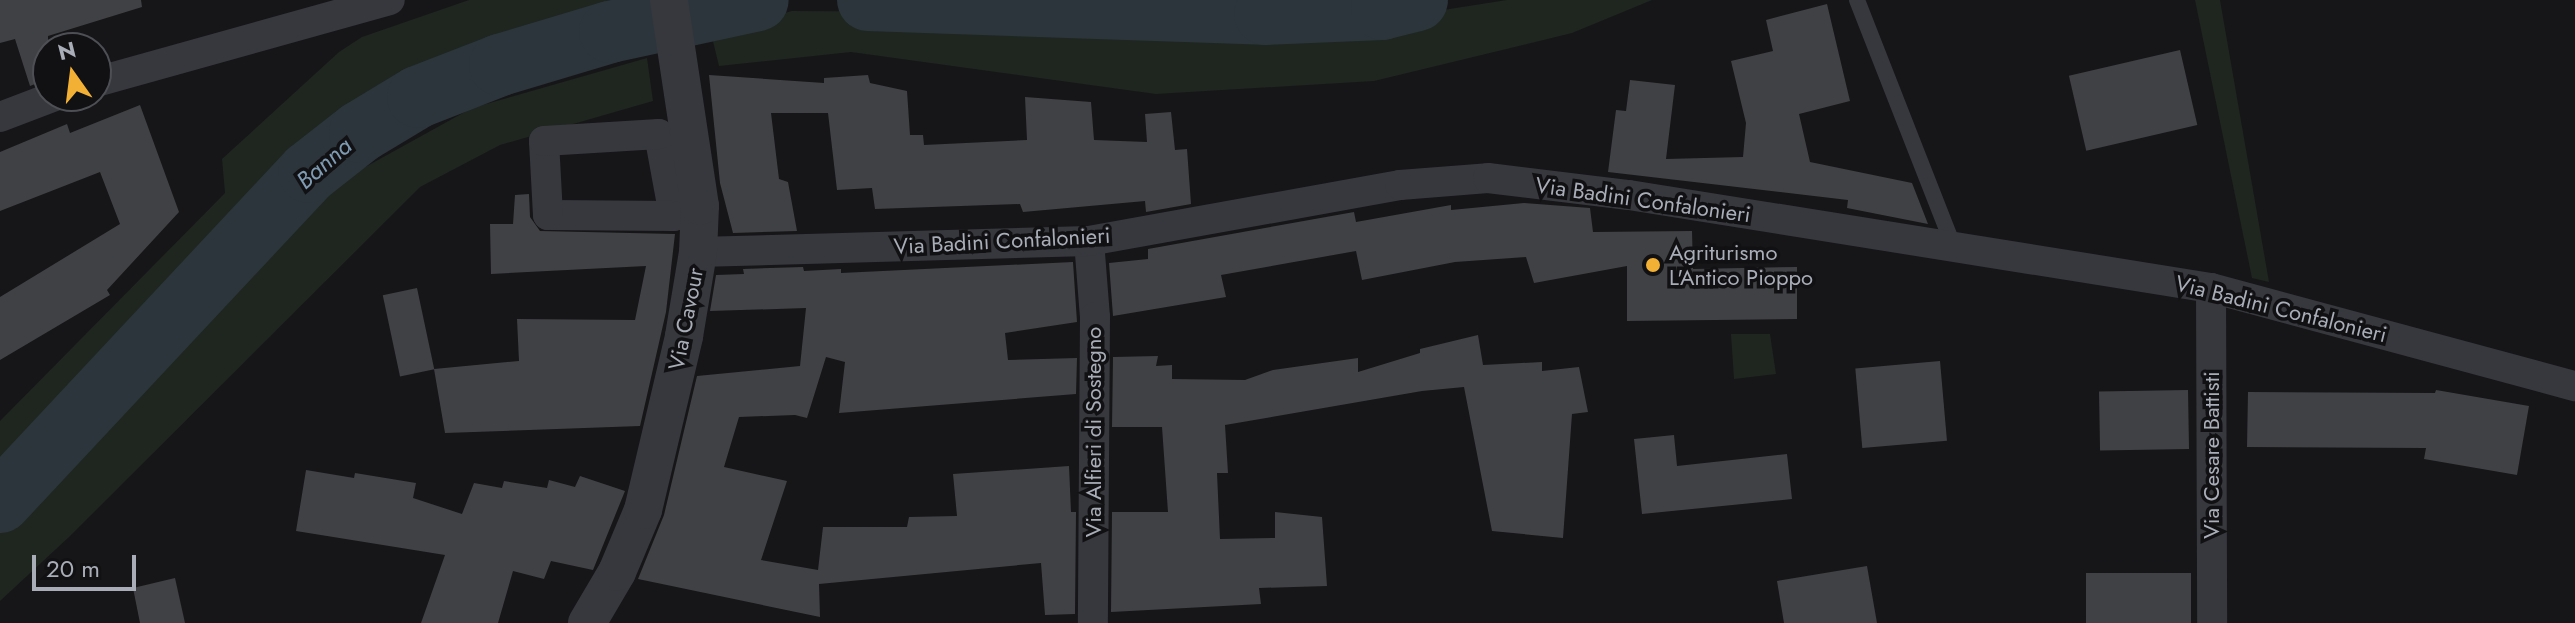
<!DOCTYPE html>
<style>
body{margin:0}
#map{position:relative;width:2575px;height:623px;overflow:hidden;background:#161618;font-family:Jost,sans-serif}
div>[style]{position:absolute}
.green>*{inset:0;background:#1e261f}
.river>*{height:62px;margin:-31px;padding:0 31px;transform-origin:31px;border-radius:31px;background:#2c353c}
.building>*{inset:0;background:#404145;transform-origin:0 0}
.service>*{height:16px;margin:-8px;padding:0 8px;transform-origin:8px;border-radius:8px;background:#37383d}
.minor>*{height:30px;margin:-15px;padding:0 15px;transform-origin:15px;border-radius:15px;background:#37383d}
.tertiary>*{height:38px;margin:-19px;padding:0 19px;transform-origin:19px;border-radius:19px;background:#37383d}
.dots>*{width:22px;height:22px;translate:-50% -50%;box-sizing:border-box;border:4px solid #111113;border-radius:50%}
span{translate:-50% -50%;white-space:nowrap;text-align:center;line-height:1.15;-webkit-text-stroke:7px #111113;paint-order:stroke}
.street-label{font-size:22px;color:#a8adb8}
.poi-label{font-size:22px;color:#a8adb8}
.left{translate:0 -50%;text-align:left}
.water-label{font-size:24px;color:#7f9bb3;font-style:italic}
.north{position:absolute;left:32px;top:32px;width:80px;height:80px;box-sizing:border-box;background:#111113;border:2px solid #4d4f55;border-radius:50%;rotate:346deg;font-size:22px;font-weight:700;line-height:32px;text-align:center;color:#a8adb8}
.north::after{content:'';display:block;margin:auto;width:28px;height:36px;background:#f2b134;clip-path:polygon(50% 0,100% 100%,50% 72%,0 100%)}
.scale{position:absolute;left:32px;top:555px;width:104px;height:36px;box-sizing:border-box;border:4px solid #a8adb8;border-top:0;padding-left:10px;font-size:24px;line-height:28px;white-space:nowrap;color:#a8adb8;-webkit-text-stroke:6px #111113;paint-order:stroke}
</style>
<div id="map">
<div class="green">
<i style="clip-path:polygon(469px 0,640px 0,641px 3px,371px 91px,338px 118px,251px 220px,0 481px,0 421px,225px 193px,222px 159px,339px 52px,362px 37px)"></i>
<i style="clip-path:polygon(1507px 0,1652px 0,1572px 33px,1374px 81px,1156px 94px,851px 52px,719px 66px,711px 33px,792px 11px,959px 12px,1271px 37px)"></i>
<i style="clip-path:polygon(2195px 0,2220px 0,2269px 282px,2252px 278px)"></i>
<i style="clip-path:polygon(647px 58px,653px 101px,500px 145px,420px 187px,69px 537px,0 601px,0 522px,207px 302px,340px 181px,472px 108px)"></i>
<i style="clip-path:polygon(1731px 334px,1770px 334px,1776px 374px,1734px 379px)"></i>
</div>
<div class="river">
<i style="left:868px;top:0;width:397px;rotate:2deg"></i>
<i style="left:1265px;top:14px;width:117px;rotate:-2.4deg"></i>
<i style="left:1382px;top:9px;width:36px;rotate:-14deg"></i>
<i style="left:0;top:502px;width:452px;rotate:-46.9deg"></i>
<i style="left:309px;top:172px;width:65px;rotate:-38.1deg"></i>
<i style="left:360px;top:132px;width:68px;rotate:-31.1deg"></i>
<i style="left:418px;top:97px;width:88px;rotate:-21.3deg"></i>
<i style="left:500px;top:65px;width:115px;rotate:-16.7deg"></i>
<i style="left:610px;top:32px;width:151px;rotate:-12.2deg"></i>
</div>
<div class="building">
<i style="clip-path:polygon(0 0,141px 0,142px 7px,48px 36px,48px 79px,30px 86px,15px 39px,0 43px)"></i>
<i style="clip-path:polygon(1827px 4px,1850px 101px,1799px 114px,1810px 162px,1912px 183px,1928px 224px,1847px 208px,1848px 200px,1608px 172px,1616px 110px,1626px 111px,1630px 80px,1675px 85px,1666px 159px,1743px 157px,1746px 123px,1731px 61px,1773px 51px,1766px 20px)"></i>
<i style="left:2180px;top:50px;width:77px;height:114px;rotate:77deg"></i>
<i style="clip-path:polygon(709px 75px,824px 83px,824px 78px,868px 75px,870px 83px,907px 91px,910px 135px,923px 135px,924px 145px,1027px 140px,1025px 97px,1091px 102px,1094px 140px,1147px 142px,1145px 114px,1171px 112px,1175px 150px,1187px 149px,1191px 204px,1146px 212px,1145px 201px,1023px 212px,1020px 204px,875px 209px,872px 188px,837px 190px,828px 113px,771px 113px,779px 179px,788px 182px,797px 231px,733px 233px,720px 183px)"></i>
<i style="clip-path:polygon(140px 105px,179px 212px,107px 290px,110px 295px,0 360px,0 297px,120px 224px,100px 172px,0 211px,0 152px,67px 124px,70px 133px)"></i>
<i style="clip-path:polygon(529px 194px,530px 217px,540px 231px,675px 234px,666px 312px,640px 426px,445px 433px,434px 369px,519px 361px,517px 319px,635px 320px,646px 266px,491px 274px,490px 224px,513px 224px,515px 195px)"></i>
<i style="clip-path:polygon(1524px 203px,1590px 208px,1593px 232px,1692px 231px,1693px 269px,1797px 267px,1797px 319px,1627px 321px,1627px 266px,1534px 283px,1526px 257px,1455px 262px,1362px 280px,1356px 251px,1221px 275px,1226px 297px,1113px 316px,1109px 263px,1148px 259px,1148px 249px,1354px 212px,1356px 222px,1451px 205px,1451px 210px)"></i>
<i style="clip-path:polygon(1073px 262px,1077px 322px,1005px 333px,1008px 360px,1077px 358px,1076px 394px,839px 413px,845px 362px,826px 357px,807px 418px,795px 415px,739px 417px,724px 467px,787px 481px,761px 560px,818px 570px,823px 527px,907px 527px,909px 517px,957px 516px,953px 474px,1069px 466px,1071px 512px,1076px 512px,1075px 614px,1045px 615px,1041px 563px,819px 584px,820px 617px,638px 579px,664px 515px,697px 376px,800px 366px,806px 308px,710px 311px,716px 275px,744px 274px,743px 269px,803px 267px,804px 271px,841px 269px,841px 273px)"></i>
<i style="left:417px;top:288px;width:83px;height:35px;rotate:78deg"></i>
<i style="clip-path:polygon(1478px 335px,1483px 365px,1542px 362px,1542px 371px,1579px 367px,1588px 412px,1572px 414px,1563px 538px,1492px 531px,1464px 387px,1422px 391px,1225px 425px,1228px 473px,1217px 473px,1220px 539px,1275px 538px,1275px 512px,1322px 517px,1327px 586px,1259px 588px,1261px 604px,1111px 612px,1112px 512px,1168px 512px,1162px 427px,1112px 427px,1113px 357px,1158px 356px,1156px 366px,1172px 365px,1172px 379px,1245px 380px,1273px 370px,1358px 358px,1358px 372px,1420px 353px,1420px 349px)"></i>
<i style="left:1940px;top:361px;width:80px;height:85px;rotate:85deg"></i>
<i style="left:2188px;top:390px;width:59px;height:89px;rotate:89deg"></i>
<i style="clip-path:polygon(2436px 390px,2529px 406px,2517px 475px,2424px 459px,2426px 448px,2247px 447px,2248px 392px,2435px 393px)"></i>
<i style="clip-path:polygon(1674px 435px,1677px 466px,1787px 454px,1792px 499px,1642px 514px,1634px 439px)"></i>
<i style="clip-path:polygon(306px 470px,354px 478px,355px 473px,416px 483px,413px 498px,462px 514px,474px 483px,502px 488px,504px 481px,547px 488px,549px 480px,575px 487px,580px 476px,625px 491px,593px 570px,551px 561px,544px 579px,513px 571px,498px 623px,421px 623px,445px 555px,296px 531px)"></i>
<i style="clip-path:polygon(1867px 566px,1877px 623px,1784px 623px,1777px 581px)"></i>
<i style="left:2191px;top:573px;width:50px;height:105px;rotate:90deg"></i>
<i style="clip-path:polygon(175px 578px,185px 623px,140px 623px,133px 588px)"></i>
</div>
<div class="service">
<i style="left:1857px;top:0;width:266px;rotate:68.6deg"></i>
</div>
<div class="minor">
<i style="left:96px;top:82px;width:305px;rotate:-15.6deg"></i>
<i style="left:0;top:117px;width:59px;rotate:-20.9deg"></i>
<i style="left:659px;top:134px;width:83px;rotate:79.6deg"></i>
<i style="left:674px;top:216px;width:126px;rotate:-179.5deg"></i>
<i style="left:548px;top:215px;width:74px;rotate:-93.1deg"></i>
<i style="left:544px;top:141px;width:115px;rotate:-3.5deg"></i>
<i style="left:1089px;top:241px;width:76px;rotate:85.5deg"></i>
<i style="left:1095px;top:317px;width:306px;rotate:90.4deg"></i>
<i style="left:698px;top:252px;width:391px;rotate:-1.6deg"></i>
<i style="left:1089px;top:241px;width:316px;rotate:-10.2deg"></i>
<i style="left:1400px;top:185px;width:88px;rotate:-4.5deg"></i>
<i style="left:1488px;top:178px;width:142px;rotate:6.9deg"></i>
<i style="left:1629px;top:195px;width:589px;rotate:9.08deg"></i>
<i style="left:2211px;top:288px;width:377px;rotate:15.1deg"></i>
<i style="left:2211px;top:288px;width:335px;rotate:89.8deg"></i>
</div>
<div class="tertiary">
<i style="left:587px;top:623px;width:59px;rotate:-59.5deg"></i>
<i style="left:617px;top:572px;width:67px;rotate:-67.2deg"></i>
<i style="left:643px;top:510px;width:179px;rotate:-76.7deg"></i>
<i style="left:684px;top:336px;width:85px;rotate:-80.5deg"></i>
<i style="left:698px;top:252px;width:46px;rotate:-87.5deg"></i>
<i style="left:700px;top:206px;width:208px;rotate:-98.6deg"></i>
</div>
<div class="dots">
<i style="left:1653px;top:265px;background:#f2b134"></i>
</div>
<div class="street-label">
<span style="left:1643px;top:200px;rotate:8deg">Via Badini Confalonieri</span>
<span style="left:1002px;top:241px;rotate:-3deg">Via Badini Confalonieri</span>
<span style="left:2281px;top:309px;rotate:14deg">Via Badini Confalonieri</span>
<span style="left:686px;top:319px;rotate:-79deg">Via Cavour</span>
<span style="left:1094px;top:432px;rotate:-90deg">Via Alfieri di Sostegno</span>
<span style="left:2212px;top:455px;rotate:-90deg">Via Cesare Battisti</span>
</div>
<div class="poi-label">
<span class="left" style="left:1669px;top:265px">Agriturismo<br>L'Antico Pioppo</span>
</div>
<div class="water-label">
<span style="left:324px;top:163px;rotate:-41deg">Banna</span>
</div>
<div class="north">N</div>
<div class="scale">20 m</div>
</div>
